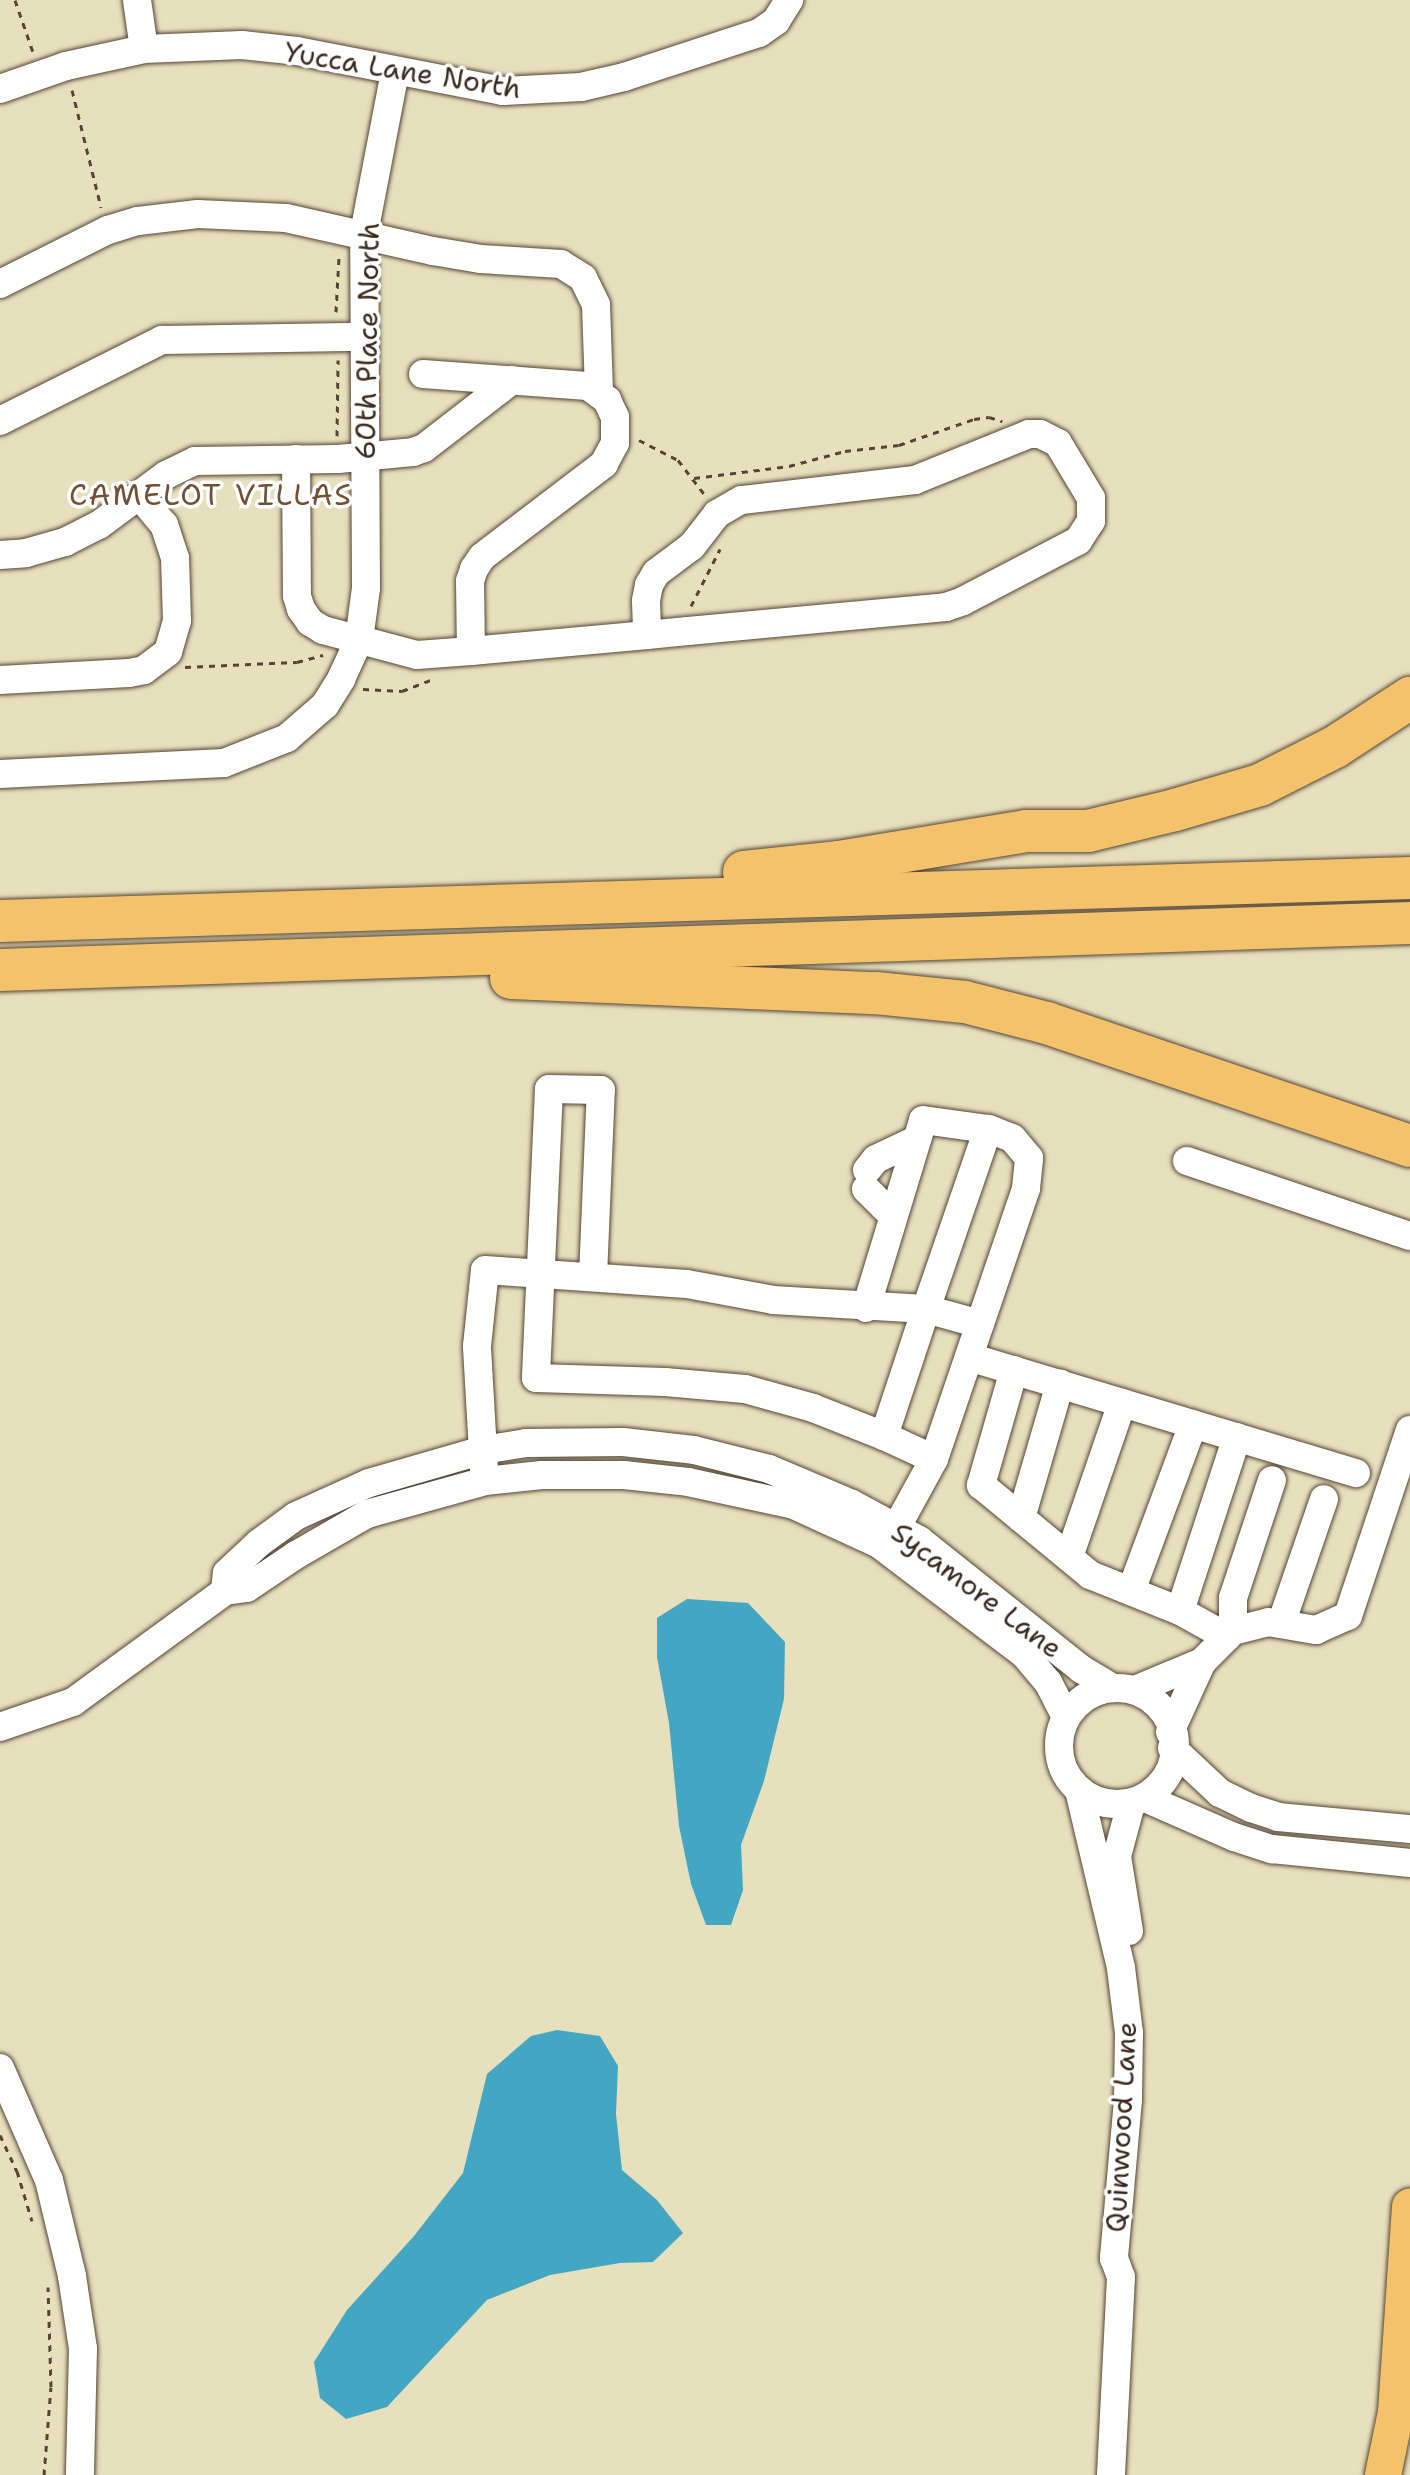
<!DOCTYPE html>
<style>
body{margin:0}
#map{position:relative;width:1410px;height:2475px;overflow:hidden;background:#e7e0bd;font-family:"Shantell Sans",sans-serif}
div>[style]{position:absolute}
.water>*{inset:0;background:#43a7c3}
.path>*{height:3px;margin-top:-1.5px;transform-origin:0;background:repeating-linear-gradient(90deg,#554536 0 6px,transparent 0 12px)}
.roads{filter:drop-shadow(0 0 2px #554536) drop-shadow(0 0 2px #554536)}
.minor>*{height:28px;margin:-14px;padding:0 14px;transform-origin:14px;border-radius:14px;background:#fff}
.minor>.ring{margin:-14px;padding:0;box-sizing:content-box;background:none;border:28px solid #fff;border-radius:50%}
.major>*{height:36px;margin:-18px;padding:0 18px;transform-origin:18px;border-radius:18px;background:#f3c26a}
.highway>*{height:42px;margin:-21px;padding:0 21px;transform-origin:21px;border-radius:21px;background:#f3c26a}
span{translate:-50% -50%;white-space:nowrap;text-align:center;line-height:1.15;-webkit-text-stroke:7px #fff;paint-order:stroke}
.street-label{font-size:28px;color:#3b2a1e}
.neighbourhood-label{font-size:30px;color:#715035;letter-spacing:2px}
</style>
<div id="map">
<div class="water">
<i style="clip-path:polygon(687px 1599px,748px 1603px,785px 1642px,784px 1699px,764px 1781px,741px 1845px,743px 1890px,731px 1925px,706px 1925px,691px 1884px,679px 1826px,669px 1723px,657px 1657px,657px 1618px)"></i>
<i style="clip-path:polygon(557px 2030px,600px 2036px,618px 2066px,616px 2114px,622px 2170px,657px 2200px,683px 2233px,653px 2262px,620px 2263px,550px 2275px,487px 2300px,387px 2407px,346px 2419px,320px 2398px,314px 2362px,347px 2310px,414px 2236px,463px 2173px,487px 2074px,531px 2036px)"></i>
</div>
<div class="path">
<i style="left:15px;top:0;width:55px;rotate:70.9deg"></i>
<i style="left:72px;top:90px;width:121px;rotate:76.1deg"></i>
<i style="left:336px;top:312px;width:56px;rotate:-86.9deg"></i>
<i style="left:337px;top:436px;width:76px;rotate:-89.2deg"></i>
<i style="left:639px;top:440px;width:44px;rotate:27.1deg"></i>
<i style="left:678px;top:460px;width:44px;rotate:52.4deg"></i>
<i style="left:694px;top:478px;width:96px;rotate:-7.2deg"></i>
<i style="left:789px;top:466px;width:58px;rotate:-15deg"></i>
<i style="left:845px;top:451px;width:54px;rotate:-6.3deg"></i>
<i style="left:899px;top:445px;width:79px;rotate:-19.1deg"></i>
<i style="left:974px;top:419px;width:15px;rotate:-8deg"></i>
<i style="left:989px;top:417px;width:14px;rotate:17deg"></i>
<i style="left:691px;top:606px;width:64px;rotate:-63deg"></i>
<i style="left:185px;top:667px;width:112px;rotate:-2.6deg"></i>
<i style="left:297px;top:662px;width:27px;rotate:-15deg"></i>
<i style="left:363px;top:689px;width:39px;rotate:3deg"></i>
<i style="left:402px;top:691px;width:33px;rotate:-21deg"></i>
<i style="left:0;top:2135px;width:40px;rotate:65deg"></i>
<i style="left:17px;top:2171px;width:52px;rotate:73.3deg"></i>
<i style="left:44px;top:2475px;width:88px;rotate:-85.5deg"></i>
<i style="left:51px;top:2387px;width:100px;rotate:-91.7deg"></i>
</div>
<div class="roads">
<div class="minor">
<i style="left:137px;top:0;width:49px;rotate:81.9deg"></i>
<i style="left:0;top:89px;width:70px;rotate:-19.2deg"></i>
<i style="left:66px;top:66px;width:80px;rotate:-12.3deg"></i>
<i style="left:144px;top:49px;width:98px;rotate:-2.3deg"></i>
<i style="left:242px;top:45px;width:55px;rotate:6.2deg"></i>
<i style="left:297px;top:51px;width:210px;rotate:11deg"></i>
<i style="left:503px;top:91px;width:78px;rotate:-2.9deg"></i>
<i style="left:581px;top:87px;width:44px;rotate:-13.1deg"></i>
<i style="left:624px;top:77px;width:142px;rotate:-18.1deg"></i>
<i style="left:759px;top:33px;width:21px;rotate:-35deg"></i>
<i style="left:776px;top:21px;width:25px;rotate:-58deg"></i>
<i style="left:0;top:284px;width:121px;rotate:-26.6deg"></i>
<i style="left:108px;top:230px;width:31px;rotate:-17deg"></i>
<i style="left:138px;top:221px;width:60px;rotate:-6.7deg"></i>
<i style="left:198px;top:214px;width:88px;rotate:2.6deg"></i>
<i style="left:286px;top:218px;width:151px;rotate:12.7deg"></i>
<i style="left:433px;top:251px;width:49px;rotate:9.5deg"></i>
<i style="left:481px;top:259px;width:80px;rotate:3.6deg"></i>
<i style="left:561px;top:264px;width:26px;rotate:32deg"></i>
<i style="left:583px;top:278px;width:30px;rotate:64deg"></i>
<i style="left:596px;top:305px;width:88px;rotate:88deg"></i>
<i style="left:423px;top:374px;width:165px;rotate:4.2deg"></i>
<i style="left:588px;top:386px;width:24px;rotate:36deg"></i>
<i style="left:607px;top:400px;width:19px;rotate:65deg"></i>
<i style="left:615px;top:417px;width:26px;rotate:90deg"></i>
<i style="left:615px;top:443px;width:24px;rotate:118deg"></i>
<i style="left:604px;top:464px;width:153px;rotate:142.7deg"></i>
<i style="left:482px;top:557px;width:14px;rotate:124deg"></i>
<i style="left:474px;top:569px;width:13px;rotate:108deg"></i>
<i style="left:470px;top:581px;width:70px;rotate:89.2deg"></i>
<i style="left:0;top:421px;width:181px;rotate:-26.6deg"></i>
<i style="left:162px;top:340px;width:201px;rotate:-0.9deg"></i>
<i style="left:296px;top:459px;width:137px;rotate:89.6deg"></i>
<i style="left:297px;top:596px;width:14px;rotate:73deg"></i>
<i style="left:301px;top:609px;width:16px;rotate:55deg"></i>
<i style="left:310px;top:622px;width:15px;rotate:32deg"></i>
<i style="left:323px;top:630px;width:97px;rotate:14.9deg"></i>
<i style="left:417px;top:655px;width:54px;rotate:-4.2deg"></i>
<i style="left:471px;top:651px;width:177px;rotate:-5.2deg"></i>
<i style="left:647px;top:635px;width:41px;rotate:-5.6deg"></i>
<i style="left:688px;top:631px;width:259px;rotate:-5.3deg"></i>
<i style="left:946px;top:607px;width:18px;rotate:-19deg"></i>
<i style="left:963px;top:601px;width:130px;rotate:-27.6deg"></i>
<i style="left:1078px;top:541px;width:24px;rotate:-57deg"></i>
<i style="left:1091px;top:521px;width:23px;rotate:-90deg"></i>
<i style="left:1091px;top:498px;width:64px;rotate:-121deg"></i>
<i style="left:1058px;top:443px;width:20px;rotate:-153deg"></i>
<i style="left:1040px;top:434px;width:11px;rotate:180deg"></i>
<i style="left:1029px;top:434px;width:123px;rotate:158deg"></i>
<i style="left:915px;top:480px;width:175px;rotate:173.4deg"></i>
<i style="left:741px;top:500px;width:28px;rotate:150deg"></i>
<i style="left:717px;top:514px;width:41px;rotate:128deg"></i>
<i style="left:692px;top:546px;width:45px;rotate:143.1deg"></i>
<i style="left:656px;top:573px;width:14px;rotate:120deg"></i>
<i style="left:649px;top:585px;width:16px;rotate:101deg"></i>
<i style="left:646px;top:601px;width:34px;rotate:88deg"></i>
<i style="left:0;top:555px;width:26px;rotate:-4deg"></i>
<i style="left:26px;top:553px;width:41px;rotate:-15.8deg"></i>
<i style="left:65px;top:542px;width:38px;rotate:-27deg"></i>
<i style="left:99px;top:525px;width:84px;rotate:-36.7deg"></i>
<i style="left:166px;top:475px;width:32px;rotate:-26deg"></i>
<i style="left:195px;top:461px;width:143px;rotate:-0.8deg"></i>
<i style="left:338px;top:459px;width:75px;rotate:-5.3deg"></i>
<i style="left:413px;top:452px;width:12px;rotate:-20deg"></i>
<i style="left:424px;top:448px;width:111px;rotate:-37.7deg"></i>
<i style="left:0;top:680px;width:129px;rotate:-3.1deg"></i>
<i style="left:129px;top:673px;width:15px;rotate:-11deg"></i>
<i style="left:144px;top:670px;width:30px;rotate:-37deg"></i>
<i style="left:168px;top:652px;width:32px;rotate:-74deg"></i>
<i style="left:177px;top:621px;width:63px;rotate:-91.8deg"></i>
<i style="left:175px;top:558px;width:35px;rotate:-108deg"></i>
<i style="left:164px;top:525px;width:39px;rotate:-130deg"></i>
<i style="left:0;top:774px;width:224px;rotate:-2.8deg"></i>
<i style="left:224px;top:763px;width:68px;rotate:-21.6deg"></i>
<i style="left:287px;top:738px;width:50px;rotate:-41deg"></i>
<i style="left:325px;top:705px;width:31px;rotate:-58deg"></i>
<i style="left:341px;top:679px;width:43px;rotate:-65.2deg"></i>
<i style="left:359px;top:640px;width:52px;rotate:-82.3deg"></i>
<i style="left:366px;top:588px;width:355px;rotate:-90.3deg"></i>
<i style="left:364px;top:233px;width:164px;rotate:-79.1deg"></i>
<i style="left:1187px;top:1161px;width:235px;rotate:18.6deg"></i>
<i style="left:867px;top:1170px;width:14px;rotate:-51deg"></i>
<i style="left:876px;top:1159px;width:44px;rotate:-25.4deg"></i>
<i style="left:866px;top:1189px;width:38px;rotate:45deg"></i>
<i style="left:593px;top:1277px;width:187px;rotate:-87.6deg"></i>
<i style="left:601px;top:1090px;width:52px;rotate:-178.9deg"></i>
<i style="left:549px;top:1089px;width:289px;rotate:92.6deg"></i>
<i style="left:536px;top:1378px;width:129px;rotate:1.8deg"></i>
<i style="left:665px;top:1382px;width:80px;rotate:5deg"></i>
<i style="left:745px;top:1389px;width:71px;rotate:15.6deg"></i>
<i style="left:813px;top:1408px;width:76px;rotate:21.5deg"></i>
<i style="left:866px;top:1308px;width:196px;rotate:-73.1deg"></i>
<i style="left:923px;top:1120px;width:66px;rotate:7.9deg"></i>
<i style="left:988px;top:1129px;width:190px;rotate:109deg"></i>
<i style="left:926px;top:1309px;width:56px;rotate:15.5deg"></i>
<i style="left:969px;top:1357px;width:404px;rotate:16.7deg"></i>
<i style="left:1014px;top:1370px;width:120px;rotate:106deg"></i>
<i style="left:981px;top:1485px;width:141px;rotate:39.5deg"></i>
<i style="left:1090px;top:1575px;width:97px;rotate:21.8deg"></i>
<i style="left:934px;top:1459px;width:286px;rotate:-71.2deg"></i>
<i style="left:1026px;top:1188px;width:30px;rotate:-84deg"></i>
<i style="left:1029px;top:1158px;width:26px;rotate:-130deg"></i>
<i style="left:1012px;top:1138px;width:26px;rotate:-159deg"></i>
<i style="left:484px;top:1469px;width:123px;rotate:-93.3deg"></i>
<i style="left:477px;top:1346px;width:76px;rotate:-84deg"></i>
<i style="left:485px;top:1270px;width:202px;rotate:4deg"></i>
<i style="left:687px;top:1284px;width:87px;rotate:10.5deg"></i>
<i style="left:773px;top:1300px;width:153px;rotate:3.4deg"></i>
<i style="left:926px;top:1309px;width:134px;rotate:108.3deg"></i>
<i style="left:884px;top:1436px;width:55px;rotate:24.7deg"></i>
<i style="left:934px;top:1459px;width:96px;rotate:118.7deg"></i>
<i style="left:1021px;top:1518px;width:140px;rotate:-73.8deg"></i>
<i style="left:1069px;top:1557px;width:163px;rotate:-71deg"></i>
<i style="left:225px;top:1591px;width:18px;rotate:-84deg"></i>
<i style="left:227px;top:1573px;width:44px;rotate:-43.2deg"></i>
<i style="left:259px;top:1543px;width:46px;rotate:-36.1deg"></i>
<i style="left:296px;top:1516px;width:80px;rotate:-24.3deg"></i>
<i style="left:369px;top:1483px;width:119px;rotate:-16.1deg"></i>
<i style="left:483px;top:1450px;width:44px;rotate:-9.2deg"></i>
<i style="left:526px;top:1443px;width:97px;rotate:-0.6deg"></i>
<i style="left:623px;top:1442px;width:71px;rotate:6.4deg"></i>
<i style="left:694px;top:1450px;width:77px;rotate:14.2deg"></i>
<i style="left:769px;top:1469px;width:90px;rotate:22.9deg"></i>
<i style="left:852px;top:1504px;width:76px;rotate:28.2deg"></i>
<i style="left:919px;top:1540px;width:207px;rotate:38.5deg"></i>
<i style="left:1081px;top:1669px;width:37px;rotate:31deg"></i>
<i style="left:1131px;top:1591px;width:178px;rotate:-69.6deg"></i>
<i style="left:1281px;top:1624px;width:132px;rotate:-71deg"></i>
<i style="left:1233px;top:1631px;width:33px;rotate:-90deg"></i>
<i style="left:1233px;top:1598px;width:124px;rotate:-71.7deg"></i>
<i style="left:1227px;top:1637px;width:54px;rotate:-151deg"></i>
<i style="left:1180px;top:1611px;width:183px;rotate:-71.9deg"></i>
<i class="ring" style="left:1059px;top:1688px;width:88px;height:88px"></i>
<i style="left:1135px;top:1690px;width:73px;rotate:-22.7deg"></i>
<i style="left:0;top:1727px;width:77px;rotate:-18.9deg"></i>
<i style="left:73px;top:1702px;width:188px;rotate:-36.1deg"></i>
<i style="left:225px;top:1591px;width:22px;rotate:-8deg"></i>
<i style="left:247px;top:1588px;width:59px;rotate:-34deg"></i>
<i style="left:296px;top:1555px;width:82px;rotate:-30deg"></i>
<i style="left:367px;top:1514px;width:123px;rotate:-15.6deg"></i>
<i style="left:485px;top:1481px;width:57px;rotate:-6deg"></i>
<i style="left:542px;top:1475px;width:82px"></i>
<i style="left:624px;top:1475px;width:64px;rotate:6.2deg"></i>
<i style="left:688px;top:1482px;width:108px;rotate:12.2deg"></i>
<i style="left:794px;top:1505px;width:94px;rotate:24.6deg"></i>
<i style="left:879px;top:1544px;width:183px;rotate:37.2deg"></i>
<i style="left:1025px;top:1655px;width:35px;rotate:50deg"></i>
<i style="left:1048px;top:1682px;width:39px;rotate:63deg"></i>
<i style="left:1170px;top:1732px;width:77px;rotate:-65.4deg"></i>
<i style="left:1202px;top:1662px;width:44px;rotate:-45deg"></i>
<i style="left:1233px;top:1631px;width:36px;rotate:-14deg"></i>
<i style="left:1268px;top:1622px;width:49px;rotate:9.5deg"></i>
<i style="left:1316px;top:1630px;width:35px;rotate:-24deg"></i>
<i style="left:1348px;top:1616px;width:196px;rotate:-71.6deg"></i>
<i style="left:1172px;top:1748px;width:66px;rotate:43.2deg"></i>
<i style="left:1220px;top:1793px;width:34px;rotate:26deg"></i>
<i style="left:1251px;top:1808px;width:28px;rotate:18deg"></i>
<i style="left:1278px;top:1817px;width:133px;rotate:5.2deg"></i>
<i style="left:1079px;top:1790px;width:183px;rotate:76.7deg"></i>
<i style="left:1121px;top:1968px;width:65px;rotate:83deg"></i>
<i style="left:1129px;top:2033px;width:67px;rotate:90.9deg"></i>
<i style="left:1128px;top:2100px;width:159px;rotate:95.1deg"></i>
<i style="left:1114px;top:2258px;width:20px;rotate:70deg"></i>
<i style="left:1121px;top:2277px;width:198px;rotate:92.9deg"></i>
<i style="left:1145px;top:1798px;width:97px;rotate:23.7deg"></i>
<i style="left:1234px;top:1837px;width:40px;rotate:18deg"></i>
<i style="left:1272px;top:1849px;width:139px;rotate:5.8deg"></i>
<i style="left:1129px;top:1931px;width:76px;rotate:-99.1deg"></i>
<i style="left:1117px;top:1856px;width:54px;rotate:-74.9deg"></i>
<i style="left:0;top:2068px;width:122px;rotate:66.4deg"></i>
<i style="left:49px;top:2180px;width:99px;rotate:76.5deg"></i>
<i style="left:72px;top:2276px;width:74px;rotate:81.4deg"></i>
<i style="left:83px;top:2349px;width:126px;rotate:91.4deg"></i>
</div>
<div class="major">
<i style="left:1383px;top:2475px;width:64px;rotate:-78.3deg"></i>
<i style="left:1396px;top:2412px;width:206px;rotate:-86.1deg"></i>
</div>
<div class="highway">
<i style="left:744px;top:872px;width:96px;rotate:-6deg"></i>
<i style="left:839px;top:862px;width:190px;rotate:-9.4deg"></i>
<i style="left:1026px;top:831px;width:62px"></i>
<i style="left:1088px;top:831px;width:89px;rotate:-13.6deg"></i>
<i style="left:1175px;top:810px;width:89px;rotate:-16.4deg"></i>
<i style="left:1260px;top:785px;width:84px;rotate:-26.9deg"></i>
<i style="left:1335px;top:747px;width:90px;rotate:-33.2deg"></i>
<i style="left:0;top:921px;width:1411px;rotate:-1.75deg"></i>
<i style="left:0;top:970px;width:1411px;rotate:-1.91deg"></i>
<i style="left:511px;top:978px;width:365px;rotate:2.4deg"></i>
<i style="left:876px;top:993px;width:89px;rotate:5.8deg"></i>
<i style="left:965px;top:1002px;width:85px;rotate:14.4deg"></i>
<i style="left:1047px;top:1023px;width:383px;rotate:18.7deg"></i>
</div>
</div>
<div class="street-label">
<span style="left:403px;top:70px;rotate:9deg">Yucca Lane North</span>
<span style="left:367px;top:341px;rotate:-89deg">60th Place North</span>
<span style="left:977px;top:1590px;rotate:37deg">Sycamore Lane</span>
<span style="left:1121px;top:2127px;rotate:-87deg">Quinwood Lane</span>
</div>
<div class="neighbourhood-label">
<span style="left:211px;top:495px">CAMELOT VILLAS</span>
</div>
</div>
